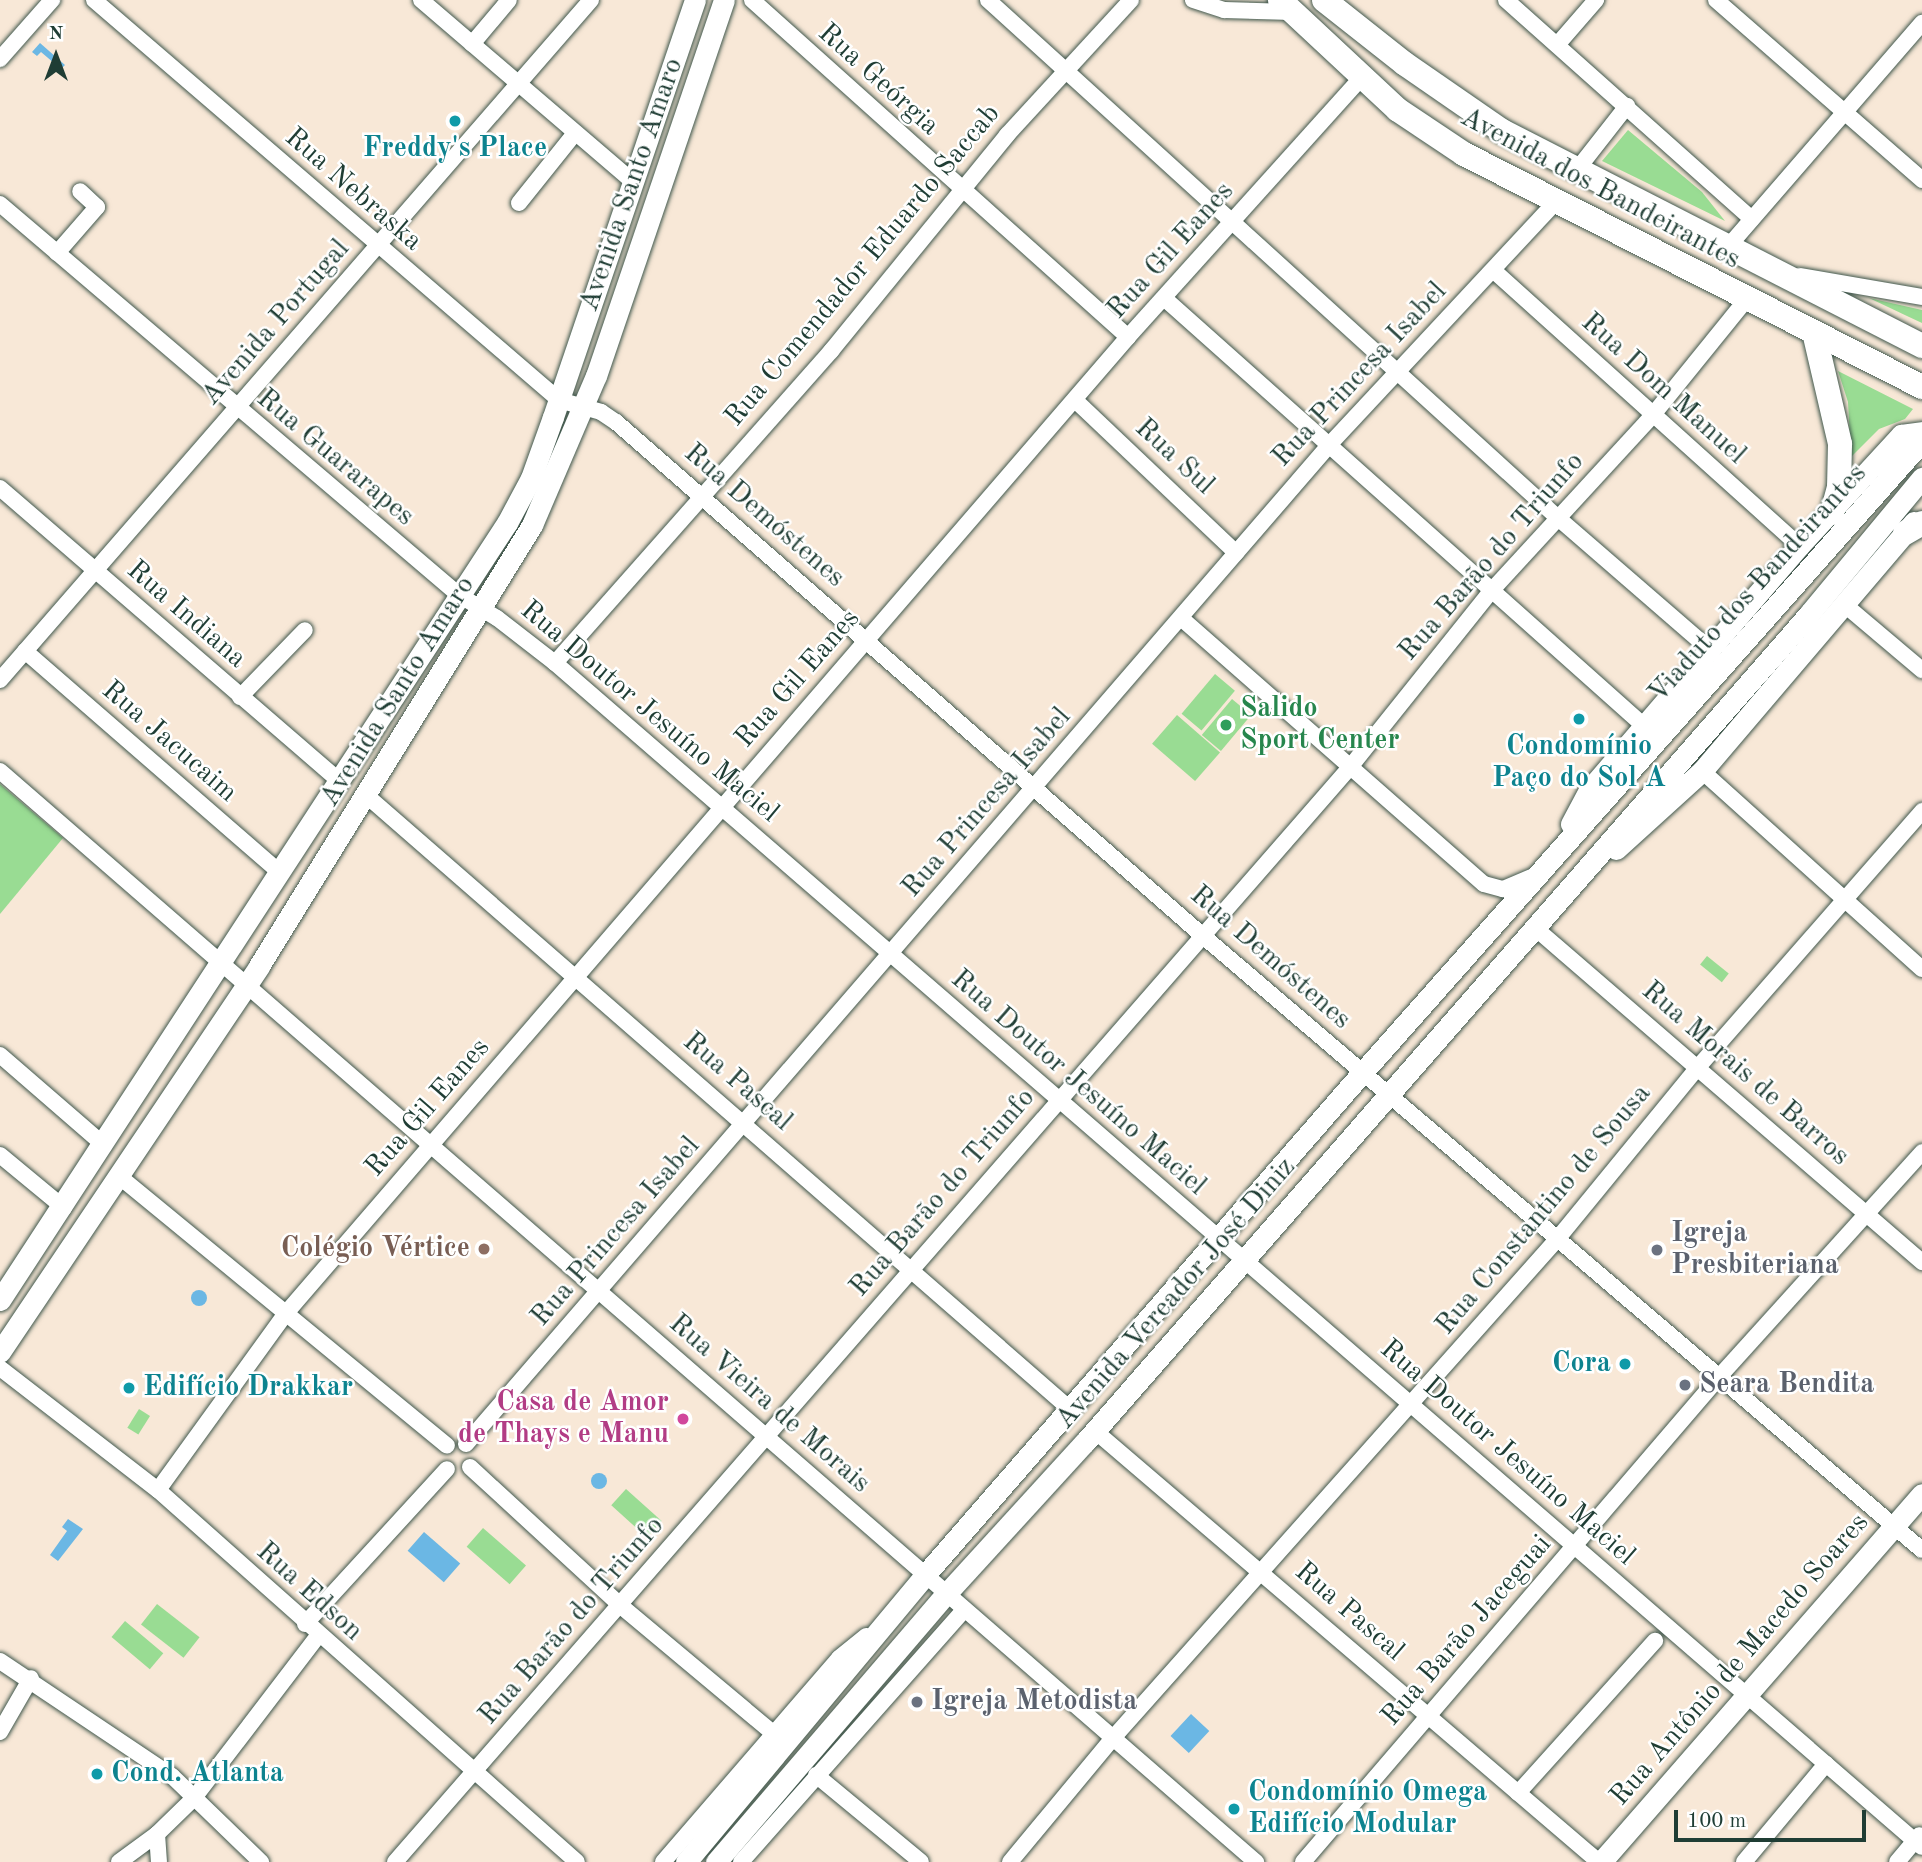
<!DOCTYPE html>
<meta charset="utf-8">
<style>
body{margin:0}
#map{position:relative;width:1922px;height:1862px;overflow:hidden;background:#f8e8d7;font-family:"Old Standard TT",serif}
div>[style]{position:absolute}
.green>*{inset:0;background:#99dc93;transform-origin:0 0}
.water>*{inset:0;background:#6bb7e4;transform-origin:0 0}
.round{border-radius:50%}
.roads{filter:drop-shadow(0 0 2px #40574c) drop-shadow(0 0 2px #40574c)}
.minor>*{height:16px;margin:-8px;padding:0 8px;transform-origin:8px;border-radius:8px;background:#fff}
.major>*{height:21px;margin:-10.5px;padding:0 10.5px;transform-origin:10.5px;border-radius:10.5px;background:#fff}
.highway>*{height:24px;margin:-12px;padding:0 12px;transform-origin:12px;border-radius:12px;background:#fff}
.dots>*{width:19px;height:19px;translate:-50% -50%;box-sizing:border-box;border:4px solid #fff;border-radius:50%}
span{translate:-50% -50%;white-space:nowrap;text-align:center;line-height:1.15;-webkit-text-stroke:5px #fff;paint-order:stroke}
.street-label{font-size:28px;color:#1f3d34}
.culture-label{font-size:28px;color:#0d838f;font-weight:700}
.right{translate:-100% -50%;text-align:right}
.left{translate:0 -50%;text-align:left}
.leisure-label{font-size:28px;color:#27864d;font-weight:700}
.worship-label{font-size:28px;color:#5b616d;font-weight:700}
.education-label{font-size:28px;color:#785e54;font-weight:700}
.hotel-label{font-size:28px;color:#b23c85;font-weight:700}
.north{position:absolute;left:21px;top:21px;width:70px;height:70px;-webkit-text-stroke:5px #fff;paint-order:stroke;rotate:0deg;font-size:19px;font-weight:700;line-height:28px;text-align:center;color:#1f3d34}
.north::after{content:'';display:block;margin:auto;width:24px;height:32px;background:#1f3d34;clip-path:polygon(50% 0,100% 100%,50% 72%,0 100%)}
.scale{position:absolute;left:1674px;top:1810px;width:192px;height:32px;box-sizing:border-box;border:4px solid #1f3d34;border-top:0;padding-left:9px;font-size:21px;line-height:24px;white-space:nowrap;color:#1f3d34;-webkit-text-stroke:5px #fff;paint-order:stroke}
</style>
<div id="map">
<div class="green">
<i style="clip-path:polygon(1628px 130px,1702px 192px,1725px 221px,1602px 161px)"></i>
<i style="clip-path:polygon(1869px 298px,1922px 310px,1922px 323px,1907px 316px)"></i>
<i style="clip-path:polygon(1838px 371px,1913px 409px,1905px 419px,1879px 429px,1851px 457px,1848px 402px)"></i>
<i style="left:1215px;top:674px;width:26px;height:52px;rotate:40deg"></i>
<i style="left:1232px;top:699px;width:25px;height:47px;rotate:40deg"></i>
<i style="left:1177px;top:715px;width:57px;height:38px;rotate:41deg"></i>
<i style="clip-path:polygon(0 784px,63px 838px,0 914px)"></i>
<i style="left:1707px;top:956px;width:28px;height:11px;rotate:39deg"></i>
<i style="left:139px;top:1409px;width:13px;height:22px;rotate:32deg"></i>
<i style="left:626px;top:1489px;width:48px;height:22px;rotate:42deg"></i>
<i style="left:483px;top:1528px;width:57px;height:25px;rotate:41deg"></i>
<i style="left:157px;top:1604px;width:54px;height:26px;rotate:38deg"></i>
<i style="left:125px;top:1621px;width:50px;height:21px;rotate:40deg"></i>
</div>
<div class="water">
<i style="clip-path:polygon(40px 43px,65px 65px,61px 69px,41px 52px,37px 56px,32px 52px)"></i>
<i class="round" style="left:191px;top:1290px;width:16px;height:16px"></i>
<i class="round" style="left:591px;top:1473px;width:16px;height:16px"></i>
<i style="clip-path:polygon(68px 1519px,83px 1529px,58px 1561px,50px 1555px,67px 1531px,62px 1527px)"></i>
<i style="left:424px;top:1532px;width:48px;height:25px;rotate:41deg"></i>
<i style="left:1191px;top:1714px;width:25px;height:30px;rotate:43deg"></i>
</div>
<div class="roads">
<div class="minor">
<i style="left:94px;top:0;width:613px;rotate:40.7deg"></i>
<i style="left:559px;top:400px;width:44px;rotate:15.9deg"></i>
<i style="left:601px;top:412px;width:18px;rotate:34deg"></i>
<i style="left:616px;top:422px;width:780px;rotate:41.21deg"></i>
<i style="left:1203px;top:936px;width:945px;rotate:40.5deg"></i>
<i style="left:421px;top:0;width:278px;rotate:40.6deg"></i>
<i style="left:752px;top:0;width:505px;rotate:41.87deg"></i>
<i style="left:988px;top:0;width:770px;rotate:42.26deg"></i>
<i style="left:1558px;top:518px;width:198px;rotate:40.9deg"></i>
<i style="left:1193px;top:0;width:33px;rotate:18deg"></i>
<i style="left:1224px;top:10px;width:68px;rotate:1.7deg"></i>
<i style="left:1506px;top:0;width:329px;rotate:41.7deg"></i>
<i style="left:1716px;top:0;width:274px;rotate:41.1deg"></i>
<i style="left:472px;top:44px;width:57px;rotate:-49.9deg"></i>
<i style="left:1557px;top:45px;width:60px;rotate:-49.1deg"></i>
<i style="left:0;top:59px;width:79px;rotate:-48.6deg"></i>
<i style="left:1576px;top:171px;width:83px;rotate:-51.9deg"></i>
<i style="left:519px;top:203px;width:90px;rotate:-51.3deg"></i>
<i style="left:0;top:204px;width:603px;rotate:40.43deg"></i>
<i style="left:459px;top:595px;width:44px;rotate:31.2deg"></i>
<i style="left:497px;top:618px;width:73px;rotate:37.8deg"></i>
<i style="left:555px;top:663px;width:1808px;rotate:40.9deg"></i>
<i style="left:1727px;top:248px;width:298px;rotate:-49.1deg"></i>
<i style="left:57px;top:253px;width:61px;rotate:-49deg"></i>
<i style="left:97px;top:207px;width:23px;rotate:-137deg"></i>
<i style="left:1493px;top:270px;width:412px;rotate:42deg"></i>
<i style="left:1800px;top:276px;width:124px;rotate:9.8deg"></i>
<i style="left:1164px;top:298px;width:642px;rotate:41.72deg"></i>
<i style="left:1075px;top:400px;width:222px;rotate:43.5deg"></i>
<i style="left:0;top:488px;width:447px;rotate:40.8deg"></i>
<i style="left:1845px;top:605px;width:101px;rotate:40.2deg"></i>
<i style="left:1181px;top:618px;width:403px;rotate:41.3deg"></i>
<i style="left:1484px;top:884px;width:20px;rotate:15deg"></i>
<i style="left:1503px;top:889px;width:30px;rotate:-23deg"></i>
<i style="left:25px;top:651px;width:335px;rotate:41deg"></i>
<i style="left:555px;top:663px;width:417px;rotate:-48.5deg"></i>
<i style="left:831px;top:351px;width:279px;rotate:-50.8deg"></i>
<i style="left:1007px;top:135px;width:183px;rotate:-47.4deg"></i>
<i style="left:0;top:680px;width:901px;rotate:-49.01deg"></i>
<i style="left:240px;top:697px;width:93px;rotate:-45.9deg"></i>
<i style="left:0;top:771px;width:1664px;rotate:40.98deg"></i>
<i style="left:1702px;top:771px;width:296px;rotate:42deg"></i>
<i style="left:367px;top:796px;width:933px;rotate:41.09deg"></i>
<i style="left:1534px;top:927px;width:513px;rotate:40.81deg"></i>
<i style="left:0;top:1055px;width:138px;rotate:40.9deg"></i>
<i style="left:0;top:1155px;width:83px;rotate:39.6deg"></i>
<i style="left:120px;top:1177px;width:423px;rotate:39.4deg"></i>
<i style="left:0;top:1368px;width:200px;rotate:37.7deg"></i>
<i style="left:158px;top:1490px;width:560px;rotate:41.6deg"></i>
<i style="left:1095px;top:1431px;width:663px;rotate:40.54deg"></i>
<i style="left:466px;top:1444px;width:1322px;rotate:-49.17deg"></i>
<i style="left:1330px;top:444px;width:330px;rotate:-47deg"></i>
<i style="left:470px;top:1467px;width:205px;rotate:42.6deg"></i>
<i style="left:621px;top:1606px;width:199px;rotate:39.9deg"></i>
<i style="left:158px;top:1490px;width:220px;rotate:-54.1deg"></i>
<i style="left:287px;top:1312px;width:1288px;rotate:-49.22deg"></i>
<i style="left:1128px;top:337px;width:348px;rotate:-48deg"></i>
<i style="left:305px;top:1624px;width:210px;rotate:-47.5deg"></i>
<i style="left:0;top:1661px;width:207px;rotate:33.8deg"></i>
<i style="left:172px;top:1776px;width:124px;rotate:44deg"></i>
<i style="left:0;top:1732px;width:62px;rotate:-60.1deg"></i>
<i style="left:816px;top:1775px;width:136px;rotate:39.6deg"></i>
<i style="left:1518px;top:1793px;width:205px;rotate:-48deg"></i>
<i style="left:157px;top:1834px;width:28px;rotate:86deg"></i>
<i style="left:119px;top:1862px;width:47px;rotate:-36.4deg"></i>
<i style="left:157px;top:1834px;width:52px;rotate:-44.2deg"></i>
<i style="left:194px;top:1798px;width:204px;rotate:-52.6deg"></i>
<i style="left:395px;top:1862px;width:1454px;rotate:-48.9deg"></i>
<i style="left:1351px;top:766px;width:227px;rotate:-51.3deg"></i>
<i style="left:1493px;top:589px;width:235px;rotate:-47.4deg"></i>
<i style="left:1652px;top:416px;width:149px;rotate:-51deg"></i>
<i style="left:663px;top:1862px;width:269px;rotate:-49.2deg"></i>
<i style="left:839px;top:1658px;width:35px;rotate:-39deg"></i>
<i style="left:741px;top:1862px;width:337px;rotate:-48.5deg"></i>
<i style="left:1010px;top:1862px;width:161px;rotate:-50.3deg"></i>
<i style="left:1113px;top:1738px;width:671px;rotate:-48.32deg"></i>
<i style="left:1559px;top:1237px;width:221px;rotate:-50.7deg"></i>
<i style="left:1699px;top:1066px;width:339px;rotate:-48.8deg"></i>
<i style="left:1303px;top:1862px;width:639px;rotate:-49.38deg"></i>
<i style="left:1719px;top:1377px;width:303px;rotate:-47.9deg"></i>
<i style="left:1744px;top:1862px;width:128px;rotate:-50.1deg"></i>
<i style="left:1897px;top:1862px;width:35px;rotate:-50deg"></i>
</div>
<div class="major">
<i style="left:1571px;top:824px;width:38px;rotate:-62deg"></i>
<i style="left:1589px;top:790px;width:322px;rotate:-49.3deg"></i>
<i style="left:1799px;top:546px;width:151px;rotate:-47.4deg"></i>
<i style="left:1901px;top:435px;width:21px;rotate:-8deg"></i>
<i style="left:1616px;top:849px;width:116px;rotate:-42.2deg"></i>
<i style="left:1702px;top:771px;width:327px;rotate:-49.6deg"></i>
<i style="left:0;top:1300px;width:928px;rotate:-56.88deg"></i>
<i style="left:507px;top:523px;width:51px;rotate:-61.9deg"></i>
<i style="left:531px;top:478px;width:65px;rotate:-70.2deg"></i>
<i style="left:553px;top:417px;width:441px;rotate:-71.2deg"></i>
<i style="left:0;top:1352px;width:465px;rotate:-56.1deg"></i>
<i style="left:259px;top:966px;width:519px;rotate:-58.24deg"></i>
<i style="left:532px;top:525px;width:162px;rotate:-66.8deg"></i>
<i style="left:596px;top:376px;width:397px;rotate:-71.2deg"></i>
<i style="left:686px;top:1862px;width:373px;rotate:-50.2deg"></i>
<i style="left:925px;top:1575px;width:641px;rotate:-48.98deg"></i>
<i style="left:1346px;top:1091px;width:868px;rotate:-48.45deg"></i>
<i style="left:716px;top:1862px;width:353px;rotate:-49.4deg"></i>
<i style="left:946px;top:1594px;width:206px;rotate:-47.6deg"></i>
<i style="left:1085px;top:1442px;width:1100px;rotate:-48.83deg"></i>
<i style="left:1809px;top:614px;width:177px;rotate:-50.3deg"></i>
<i style="left:1601px;top:1862px;width:488px;rotate:-48.9deg"></i>
</div>
<div class="highway">
<i style="left:1280px;top:0;width:161px;rotate:43deg"></i>
<i style="left:1398px;top:110px;width:79px;rotate:33.7deg"></i>
<i style="left:1464px;top:154px;width:514px;rotate:26.96deg"></i>
<i style="left:1324px;top:0;width:103px;rotate:38.3deg"></i>
<i style="left:1405px;top:64px;width:118px;rotate:34.6deg"></i>
<i style="left:1502px;top:131px;width:472px;rotate:27.1deg"></i>
<i style="left:1814px;top:332px;width:115px;rotate:76.9deg"></i>
<i style="left:1840px;top:444px;width:43px;rotate:91.3deg"></i>
<i style="left:1839px;top:487px;width:27px;rotate:105deg"></i>
<i style="left:1905px;top:533px;width:20px;rotate:-30deg"></i>
</div>
</div>
<div class="dots">
<i style="left:455px;top:121px;background:#0f9aa8"></i>
<i style="left:1579px;top:719px;background:#0f9aa8"></i>
<i style="left:1226px;top:725px;background:#2e9e5b"></i>
<i style="left:484px;top:1249px;background:#8d6e63"></i>
<i style="left:1657px;top:1250px;background:#6b7280"></i>
<i style="left:1625px;top:1364px;background:#0f9aa8"></i>
<i style="left:1685px;top:1385px;background:#6b7280"></i>
<i style="left:129px;top:1388px;background:#0f9aa8"></i>
<i style="left:683px;top:1419px;background:#d1479c"></i>
<i style="left:917px;top:1702px;background:#6b7280"></i>
<i style="left:97px;top:1774px;background:#0f9aa8"></i>
<i style="left:1234px;top:1809px;background:#0f9aa8"></i>
</div>
<div class="street-label">
<span style="left:878px;top:80px;rotate:42deg">Rua Geórgia</span>
<span style="left:632px;top:185px;rotate:-71deg">Avenida Santo Amaro</span>
<span style="left:1600px;top:189px;rotate:28deg">Avenida dos Bandeirantes</span>
<span style="left:353px;top:190px;rotate:41deg">Rua Nebraska</span>
<span style="left:1171px;top:251px;rotate:-48deg">Rua Gil Eanes</span>
<span style="left:863px;top:266px;rotate:-50deg">Rua Comendador Eduardo Saccab</span>
<span style="left:276px;top:323px;rotate:-49deg">Avenida Portugal</span>
<span style="left:1360px;top:375px;rotate:-47deg">Rua Princesa Isabel</span>
<span style="left:1663px;top:389px;rotate:42deg">Rua Dom Manuel</span>
<span style="left:1174px;top:457px;rotate:43deg">Rua Sul</span>
<span style="left:335px;top:458px;rotate:40deg">Rua Guararapes</span>
<span style="left:764px;top:516px;rotate:41deg">Rua Demóstenes</span>
<span style="left:1492px;top:557px;rotate:-49deg">Rua Barão do Triunfo</span>
<span style="left:1758px;top:584px;rotate:-48deg">Viaduto dos Bandeirantes</span>
<span style="left:186px;top:615px;rotate:41deg">Rua Indiana</span>
<span style="left:798px;top:679px;rotate:-49deg">Rua Gil Eanes</span>
<span style="left:398px;top:692px;rotate:-58deg">Avenida Santo Amaro</span>
<span style="left:649px;top:712px;rotate:40deg">Rua Doutor Jesuíno Maciel</span>
<span style="left:169px;top:742px;rotate:41deg">Rua Jacucaim</span>
<span style="left:987px;top:803px;rotate:-49deg">Rua Princesa Isabel</span>
<span style="left:1270px;top:958px;rotate:41deg">Rua Demóstenes</span>
<span style="left:1745px;top:1074px;rotate:41deg">Rua Morais de Barros</span>
<span style="left:737px;top:1082px;rotate:41deg">Rua Pascal</span>
<span style="left:1078px;top:1083px;rotate:41deg">Rua Doutor Jesuíno Maciel</span>
<span style="left:428px;top:1108px;rotate:-49deg">Rua Gil Eanes</span>
<span style="left:943px;top:1193px;rotate:-49deg">Rua Barão do Triunfo</span>
<span style="left:1544px;top:1210px;rotate:-50deg">Rua Constantino de Sousa</span>
<span style="left:616px;top:1232px;rotate:-49deg">Rua Princesa Isabel</span>
<span style="left:1176px;top:1294px;rotate:-49deg">Avenida Vereador José Diniz</span>
<span style="left:769px;top:1404px;rotate:41deg">Rua Vieira de Morais</span>
<span style="left:1507px;top:1453px;rotate:41deg">Rua Doutor Jesuíno Maciel</span>
<span style="left:309px;top:1592px;rotate:42deg">Rua Edson</span>
<span style="left:1349px;top:1612px;rotate:41deg">Rua Pascal</span>
<span style="left:572px;top:1621px;rotate:-49deg">Rua Barão do Triunfo</span>
<span style="left:1467px;top:1631px;rotate:-49deg">Rua Barão Jaceguai</span>
<span style="left:1740px;top:1660px;rotate:-49deg">Rua Antônio de Macedo Soares</span>
</div>
<div class="culture-label">
<span style="left:455px;top:149px">Freddy's Place</span>
<span style="left:1579px;top:763px">Condomínio<br>Paço do Sol A</span>
<span class="right" style="left:1611px;top:1364px">Cora</span>
<span class="left" style="left:143px;top:1388px">Edifício Drakkar</span>
<span class="left" style="left:111px;top:1774px">Cond. Atlanta</span>
<span class="left" style="left:1248px;top:1809px">Condomínio Omega<br>Edifício Modular</span>
</div>
<div class="leisure-label">
<span class="left" style="left:1240px;top:725px">Salido<br>Sport Center</span>
</div>
<div class="worship-label">
<span class="left" style="left:1671px;top:1250px">Igreja<br>Presbiteriana</span>
<span class="left" style="left:1699px;top:1385px">Seara Bendita</span>
<span class="left" style="left:931px;top:1702px">Igreja Metodista</span>
</div>
<div class="education-label">
<span class="right" style="left:470px;top:1249px">Colégio Vértice</span>
</div>
<div class="hotel-label">
<span class="right" style="left:669px;top:1419px">Casa de Amor<br>de Thays e Manu</span>
</div>
<div class="north">N</div>
<div class="scale">100 m</div>
</div>
